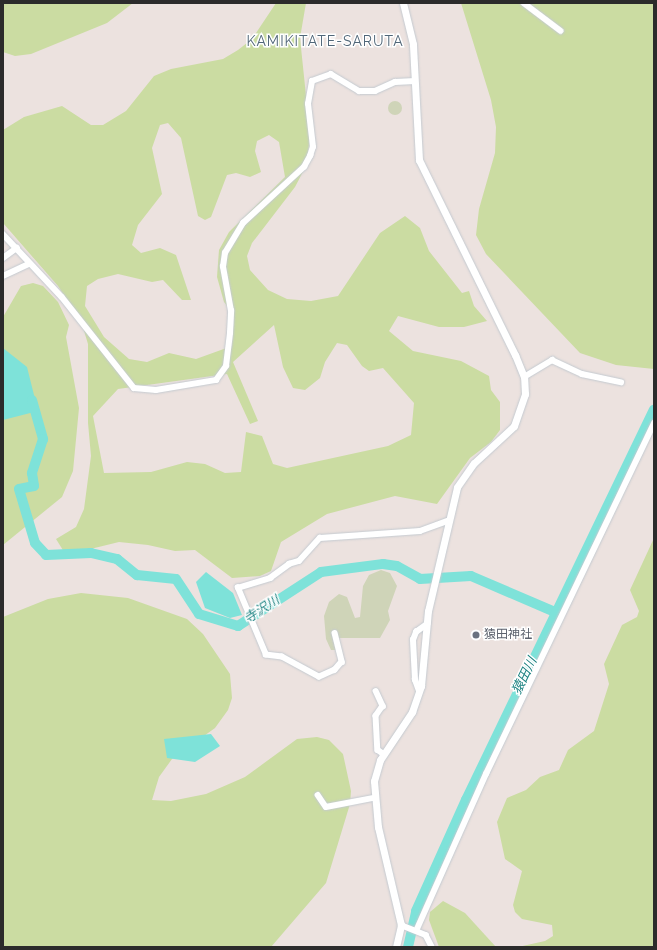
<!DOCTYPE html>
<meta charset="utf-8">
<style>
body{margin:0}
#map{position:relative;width:657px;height:950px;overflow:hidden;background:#ece2df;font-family:Raleway,"Noto Sans JP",sans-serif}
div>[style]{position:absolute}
.green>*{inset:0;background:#cbdca2}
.cemetery>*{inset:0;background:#cfd4b8}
.round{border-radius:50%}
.water>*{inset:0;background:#7ee2d9}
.river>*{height:10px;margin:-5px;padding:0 5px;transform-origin:5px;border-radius:5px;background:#7ee2d9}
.roads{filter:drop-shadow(0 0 1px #c4cad0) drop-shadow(0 0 1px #c4cad0)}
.minor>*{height:5.5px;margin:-2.75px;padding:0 2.75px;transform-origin:2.75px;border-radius:2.75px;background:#fff}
.tertiary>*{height:7px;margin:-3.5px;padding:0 3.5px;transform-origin:3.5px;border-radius:3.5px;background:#fff}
.dots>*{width:11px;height:11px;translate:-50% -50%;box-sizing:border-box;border:2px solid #fff;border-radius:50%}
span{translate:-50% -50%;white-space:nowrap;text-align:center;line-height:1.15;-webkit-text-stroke:3px #fff;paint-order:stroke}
.worship-label{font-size:12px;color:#5b616d}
.left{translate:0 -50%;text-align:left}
.water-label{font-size:13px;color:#1b8281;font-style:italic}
.quarter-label{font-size:14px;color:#506678;letter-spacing:1px}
.frame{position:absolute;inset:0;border:4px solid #2b2b2b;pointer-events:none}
</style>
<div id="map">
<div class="green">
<i style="clip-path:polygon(3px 3px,133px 3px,107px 23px,31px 54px,15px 56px,3px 52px)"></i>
<i style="clip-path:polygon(evenodd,276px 3px,306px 3px,300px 38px,310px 134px,307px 164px,295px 187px,252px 243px,247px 256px,250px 270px,268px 290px,287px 299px,311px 301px,338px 296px,380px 233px,405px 216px,420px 228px,429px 251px,462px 293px,469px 291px,474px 306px,487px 321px,464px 327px,439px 327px,398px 316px,389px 331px,413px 351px,461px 361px,489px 376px,491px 390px,500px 402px,500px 430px,491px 442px,470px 458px,437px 504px,395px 496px,327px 514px,281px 542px,271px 571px,260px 576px,232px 578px,195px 550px,175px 551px,148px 545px,119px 542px,66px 555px,56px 539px,76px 527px,84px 509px,91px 456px,88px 423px,88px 344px,81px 321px,58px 286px,3px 223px,3px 130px,24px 117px,62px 106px,91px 125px,103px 125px,126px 111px,154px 76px,171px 69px,223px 59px,238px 50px,252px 39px,276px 3px,168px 123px,181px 138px,198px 216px,205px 220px,211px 217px,227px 175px,236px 173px,250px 177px,261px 172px,255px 151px,257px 141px,269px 135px,279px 142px,285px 177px,229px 232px,219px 250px,217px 277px,224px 302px,234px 315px,232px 346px,196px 359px,169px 353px,147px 362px,129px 359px,104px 337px,85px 306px,87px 286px,98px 279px,118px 274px,152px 282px,163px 280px,182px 300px,191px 300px,176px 255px,160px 248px,141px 253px,132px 245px,138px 225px,162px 194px,152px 148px,160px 125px,168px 123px,276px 3px,274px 325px,283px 367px,293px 388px,305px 390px,320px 378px,325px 362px,337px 343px,347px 345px,362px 366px,369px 371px,383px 368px,414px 403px,411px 435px,388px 446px,287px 468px,273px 464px,262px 436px,246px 432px,241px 472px,225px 473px,205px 464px,187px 462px,151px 472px,104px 473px,93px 416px,118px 389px,227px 374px,250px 424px,258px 421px,233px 362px,274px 325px)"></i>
<i style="clip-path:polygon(461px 3px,654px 3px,654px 369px,616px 365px,580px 353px,486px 254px,476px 235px,479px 209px,495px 153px,496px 127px,491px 100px)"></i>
<i style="clip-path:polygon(33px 283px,43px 286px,58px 302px,69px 325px,66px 337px,79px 408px,73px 471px,62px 497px,3px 545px,3px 317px,21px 286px)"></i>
<i style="clip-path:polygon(654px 538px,654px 947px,518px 947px,545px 941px,553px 936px,552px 925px,522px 919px,515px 912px,513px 905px,522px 871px,505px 859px,497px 822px,507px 798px,526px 790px,540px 777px,559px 770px,568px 750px,594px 731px,609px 684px,604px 664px,622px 625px,637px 617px,639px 611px,630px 590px)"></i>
<i style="clip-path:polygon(81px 593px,128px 598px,187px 619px,203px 634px,230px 674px,232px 698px,228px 710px,215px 728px,172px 759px,159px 777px,152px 800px,171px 801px,206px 794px,245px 777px,297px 739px,317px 737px,329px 740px,343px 754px,351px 791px,350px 804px,326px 883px,271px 947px,3px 947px,3px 617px,48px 599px)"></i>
<i style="clip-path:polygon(443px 901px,465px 913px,496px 947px,439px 947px,429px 920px,430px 912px)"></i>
</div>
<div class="cemetery">
<i class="round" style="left:388px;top:101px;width:14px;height:14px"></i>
<i style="clip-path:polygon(381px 570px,390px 573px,397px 586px,388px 611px,390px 620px,380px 638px,339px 638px,341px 650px,331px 650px,326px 639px,324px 616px,329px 602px,339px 594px,347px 597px,355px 618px,360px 617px,363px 586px,369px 575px)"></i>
</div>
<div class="water">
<i style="clip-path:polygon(3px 348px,27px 367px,38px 411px,3px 420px)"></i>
<i style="clip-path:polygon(206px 572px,233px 593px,242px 615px,230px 618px,205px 608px,196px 582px)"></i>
<i style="clip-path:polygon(211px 734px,220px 746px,195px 762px,167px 758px,164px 739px)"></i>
</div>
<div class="river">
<i style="left:32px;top:400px;width:41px;rotate:74.2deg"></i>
<i style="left:43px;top:439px;width:36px;rotate:108deg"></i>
<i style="left:32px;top:473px;width:13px;rotate:81deg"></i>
<i style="left:34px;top:486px;width:15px;rotate:169deg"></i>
<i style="left:19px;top:489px;width:56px;rotate:73.5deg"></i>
<i style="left:35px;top:543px;width:16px;rotate:47deg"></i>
<i style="left:46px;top:555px;width:45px;rotate:-2.5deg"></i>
<i style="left:91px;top:553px;width:27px;rotate:13deg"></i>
<i style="left:117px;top:559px;width:26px;rotate:39deg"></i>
<i style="left:137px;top:575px;width:39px;rotate:6deg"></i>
<i style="left:176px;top:579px;width:42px;rotate:56.7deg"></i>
<i style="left:199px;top:614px;width:41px;rotate:17.1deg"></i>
<i style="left:238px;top:626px;width:99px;rotate:-33deg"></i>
<i style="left:321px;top:572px;width:63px;rotate:-7.4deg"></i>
<i style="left:383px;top:564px;width:14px;rotate:8deg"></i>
<i style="left:397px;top:566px;width:26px;rotate:29deg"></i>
<i style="left:420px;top:579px;width:51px;rotate:-3.4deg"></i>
<i style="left:471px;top:576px;width:91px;rotate:23.2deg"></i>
<i style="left:408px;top:947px;width:37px;rotate:-77deg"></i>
<i style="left:416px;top:911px;width:122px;rotate:-65.8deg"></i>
<i style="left:466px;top:800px;width:433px;rotate:-64.3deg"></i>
</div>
<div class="roads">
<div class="minor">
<i style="left:524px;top:3px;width:46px;rotate:37.1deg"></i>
<i style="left:3px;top:234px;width:86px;rotate:46.9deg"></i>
<i style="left:62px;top:297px;width:116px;rotate:51.6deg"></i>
<i style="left:134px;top:388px;width:22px;rotate:5deg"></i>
<i style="left:156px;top:390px;width:61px;rotate:-9.5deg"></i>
<i style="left:216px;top:380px;width:17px;rotate:-54deg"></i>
<i style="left:226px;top:366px;width:33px;rotate:-83deg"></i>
<i style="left:230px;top:333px;width:22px;rotate:-87deg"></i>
<i style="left:231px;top:311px;width:45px;rotate:-100.3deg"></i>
<i style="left:223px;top:267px;width:14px;rotate:-82deg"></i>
<i style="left:225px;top:253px;width:35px;rotate:-59deg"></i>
<i style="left:243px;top:223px;width:83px;rotate:-42.6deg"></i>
<i style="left:304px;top:167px;width:13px;rotate:-61deg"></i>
<i style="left:310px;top:156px;width:9px;rotate:-72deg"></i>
<i style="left:313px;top:147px;width:43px;rotate:-96.6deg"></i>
<i style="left:308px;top:104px;width:23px;rotate:-80deg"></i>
<i style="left:312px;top:81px;width:20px;rotate:-20deg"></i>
<i style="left:331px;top:74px;width:33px;rotate:31deg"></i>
<i style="left:359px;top:91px;width:16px"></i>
<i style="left:375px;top:91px;width:22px;rotate:-24deg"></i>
<i style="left:395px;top:82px;width:20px;rotate:-3deg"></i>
<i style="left:3px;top:258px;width:17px;rotate:-36deg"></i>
<i style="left:3px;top:276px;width:29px;rotate:-25deg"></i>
<i style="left:524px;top:377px;width:33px;rotate:-31deg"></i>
<i style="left:552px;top:360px;width:33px;rotate:25deg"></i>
<i style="left:582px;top:374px;width:40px;rotate:12deg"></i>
<i style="left:335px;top:633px;width:30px;rotate:76deg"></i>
<i style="left:342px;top:662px;width:11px;rotate:131deg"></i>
<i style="left:335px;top:670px;width:17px;rotate:156deg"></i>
<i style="left:319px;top:677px;width:42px;rotate:-151.6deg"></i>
<i style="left:282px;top:657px;width:16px;rotate:-173deg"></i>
<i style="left:266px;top:655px;width:73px;rotate:-112.7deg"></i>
<i style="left:238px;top:588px;width:34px;rotate:-17deg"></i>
<i style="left:270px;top:578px;width:24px;rotate:-36deg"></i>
<i style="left:289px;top:564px;width:10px;rotate:-17deg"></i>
<i style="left:299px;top:561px;width:31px;rotate:-48deg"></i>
<i style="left:320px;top:538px;width:100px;rotate:-4deg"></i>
<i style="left:420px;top:531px;width:29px;rotate:-20deg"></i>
<i style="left:376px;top:691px;width:17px;rotate:65deg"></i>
<i style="left:383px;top:706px;width:12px;rotate:125deg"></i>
<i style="left:376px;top:716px;width:34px;rotate:87deg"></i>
<i style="left:378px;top:750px;width:7px;rotate:34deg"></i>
<i style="left:419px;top:691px;width:12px;rotate:-110deg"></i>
<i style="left:415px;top:680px;width:40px;rotate:-92.9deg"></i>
<i style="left:413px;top:640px;width:9px;rotate:-69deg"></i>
<i style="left:416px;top:632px;width:14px;rotate:-36deg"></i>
<i style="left:318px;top:795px;width:14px;rotate:56deg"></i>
<i style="left:326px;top:807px;width:48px;rotate:-10.8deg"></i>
<i style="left:401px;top:925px;width:27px;rotate:22deg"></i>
<i style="left:426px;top:935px;width:13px;rotate:63deg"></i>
<i style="left:417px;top:929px;width:170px;rotate:-66deg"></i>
<i style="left:486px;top:774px;width:389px;rotate:-64.4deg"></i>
</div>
<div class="tertiary">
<i style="left:396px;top:947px;width:23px;rotate:-77deg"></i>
<i style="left:401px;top:925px;width:101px;rotate:-103.2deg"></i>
<i style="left:378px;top:827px;width:46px;rotate:-95deg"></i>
<i style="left:374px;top:781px;width:22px;rotate:-74deg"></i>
<i style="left:380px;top:760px;width:58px;rotate:-56.3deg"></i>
<i style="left:412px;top:712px;width:28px;rotate:-71deg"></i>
<i style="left:421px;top:686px;width:75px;rotate:-84.7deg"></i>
<i style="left:428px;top:611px;width:127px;rotate:-76.8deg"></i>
<i style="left:457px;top:487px;width:29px;rotate:-55deg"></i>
<i style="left:474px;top:463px;width:54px;rotate:-42.8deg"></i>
<i style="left:514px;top:426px;width:34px;rotate:-71deg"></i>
<i style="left:525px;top:394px;width:17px;rotate:-93deg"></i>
<i style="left:524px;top:377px;width:24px;rotate:-112deg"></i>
<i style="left:515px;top:355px;width:217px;rotate:-116.2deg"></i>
<i style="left:419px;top:160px;width:116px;rotate:-93deg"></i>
<i style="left:413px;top:44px;width:42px;rotate:-103.7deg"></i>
</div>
</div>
<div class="dots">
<i style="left:476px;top:635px;background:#6b7280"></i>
</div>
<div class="worship-label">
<span class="left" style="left:484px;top:635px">猿田神社</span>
</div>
<div class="water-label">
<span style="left:262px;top:610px;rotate:-33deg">寺沢川</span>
<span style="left:525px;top:676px;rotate:-64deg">猿田川</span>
</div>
<div class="quarter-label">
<span style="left:325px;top:41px">KAMIKITATE-SARUTA</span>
</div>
<div class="frame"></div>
</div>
